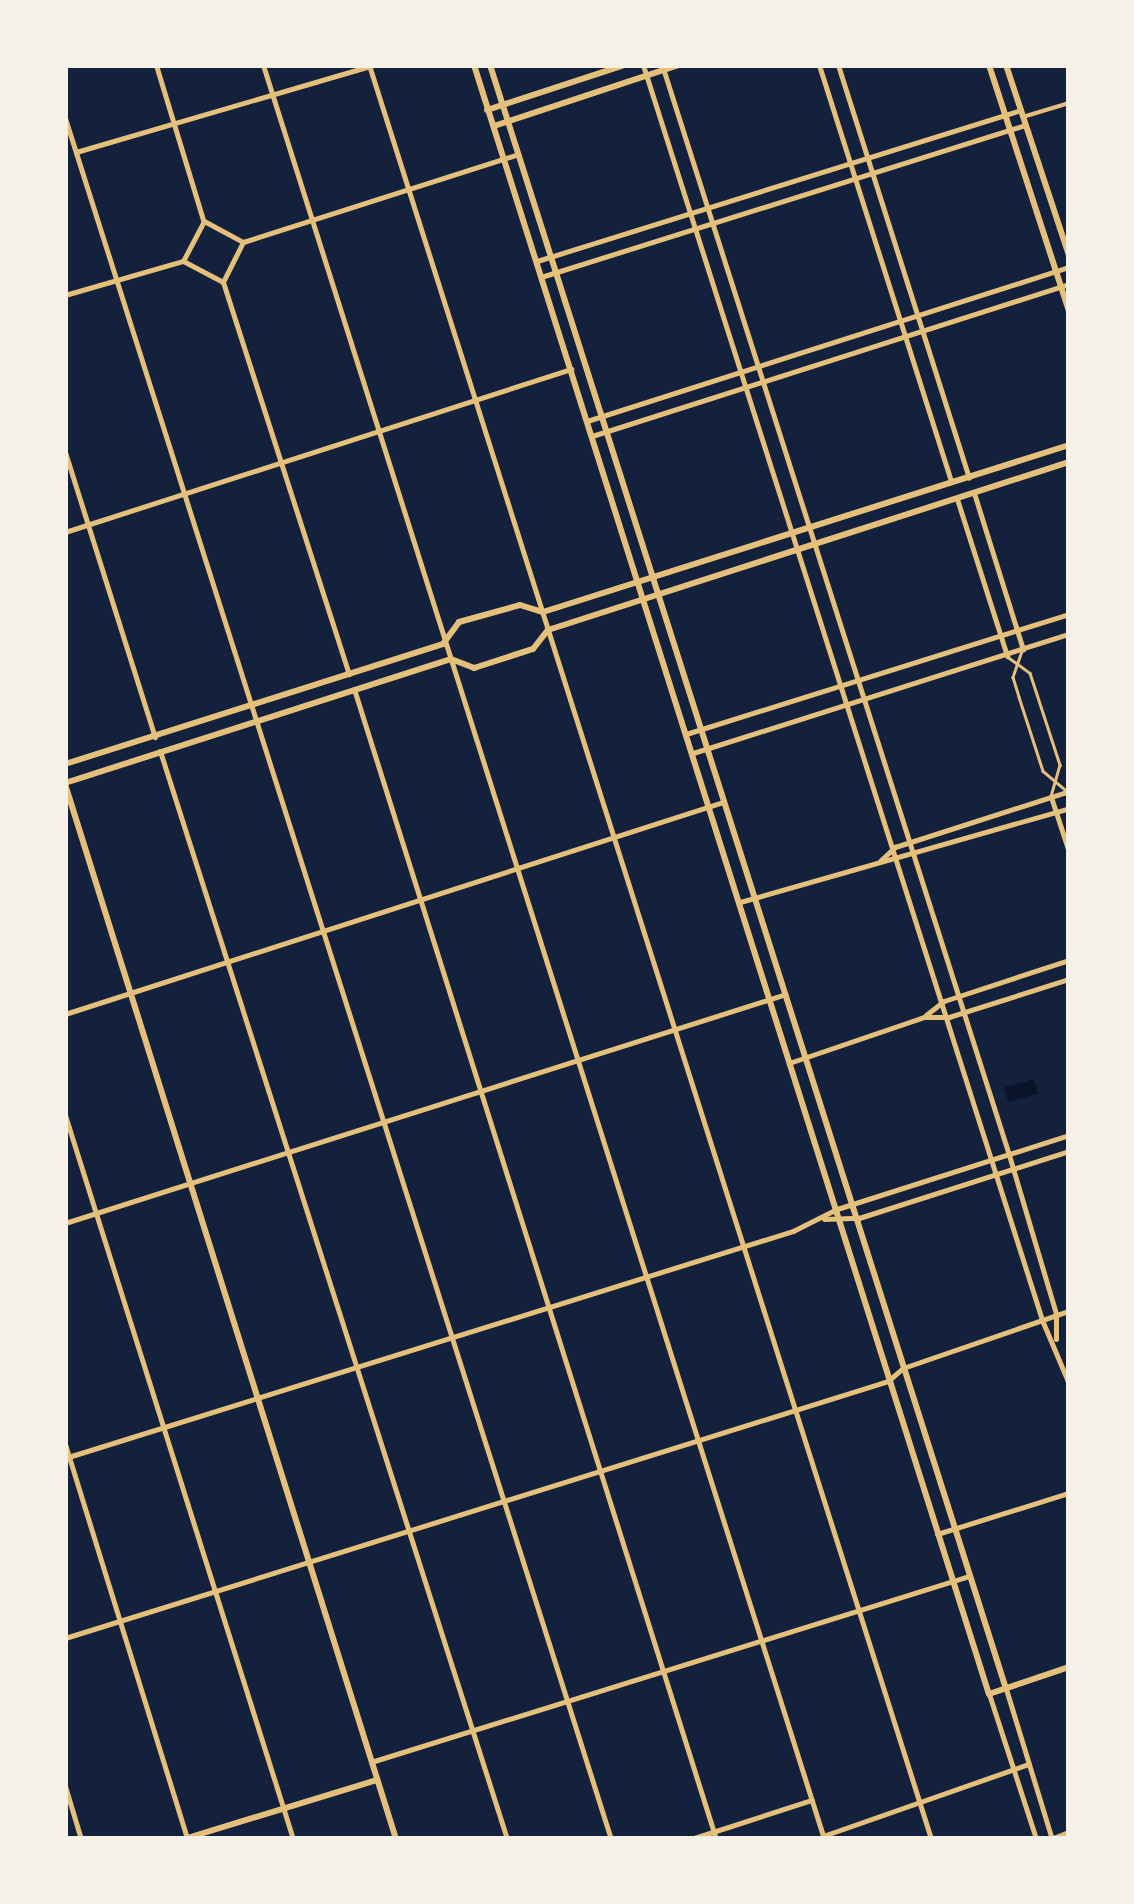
<!DOCTYPE html>
<style>
body{margin:0}
#map{position:relative;width:1134px;height:1904px;overflow:hidden;background:#14213d;font-family:"DM Sans",sans-serif}
div>[style]{position:absolute}
.water>*{inset:0;background:#0b132b;transform-origin:0 0}
.service>*{height:2.5px;margin:-1.25px;padding:0 1.25px;transform-origin:1.25px;border-radius:1.25px;background:#e5c07b}
.pedestrian>*{height:4px;margin:-2px;padding:0 2px;transform-origin:2px;border-radius:2px;background:#e5c07b}
.minor>*{height:5px;margin:-2.5px;padding:0 2.5px;transform-origin:2.5px;border-radius:2.5px;background:#e5c07b}
.tertiary>*{height:6px;margin:-3px;padding:0 3px;transform-origin:3px;border-radius:3px;background:#e5c07b}
.secondary>*{height:6px;margin:-3px;padding:0 3px;transform-origin:3px;border-radius:3px;background:#e5c07b}
span{translate:-50% -50%;white-space:nowrap;text-align:center;line-height:1.15;-webkit-text-stroke:8px #f6f1e7;paint-order:stroke}
.frame{position:absolute;inset:0;border:68px solid #f6f1e7;pointer-events:none}
</style>
<div id="map">
<div class="water">
<i style="left:1034px;top:1079px;width:15px;height:31px;rotate:74deg"></i>
</div>
<div class="service">
<i style="left:1022px;top:651px;width:28px;rotate:109deg"></i>
<i style="left:1013px;top:677px;width:21px;rotate:73deg"></i>
<i style="left:1019px;top:697px;width:78px;rotate:72deg"></i>
<i style="left:1043px;top:771px;width:30px;rotate:40deg"></i>
<i style="left:1008px;top:657px;width:27px;rotate:36deg"></i>
<i style="left:1030px;top:673px;width:97px;rotate:71.9deg"></i>
<i style="left:1060px;top:765px;width:32px;rotate:106deg"></i>
</div>
<div class="pedestrian">
<i style="left:1026px;top:116px;width:45px;rotate:-16.8deg"></i>
</div>
<div class="minor">
<i style="left:156px;top:65px;width:162px;rotate:73.1deg"></i>
<i style="left:263px;top:65px;width:1861px;rotate:72.45deg"></i>
<i style="left:369px;top:65px;width:1861px;rotate:72.42deg"></i>
<i style="left:643px;top:65px;width:1317px;rotate:72.36deg"></i>
<i style="left:1042px;top:1320px;width:69px;rotate:67.1deg"></i>
<i style="left:662px;top:65px;width:1144px;rotate:72.34deg"></i>
<i style="left:1009px;top:1155px;width:166px;rotate:73.5deg"></i>
<i style="left:1056px;top:1314px;width:25px;rotate:90deg"></i>
<i style="left:819px;top:65px;width:437px;rotate:72.4deg"></i>
<i style="left:838px;top:65px;width:433px;rotate:72.4deg"></i>
<i style="left:65px;top:118px;width:1806px;rotate:72.4deg"></i>
<i style="left:76px;top:152px;width:309px;rotate:-16.3deg"></i>
<i style="left:204px;top:221px;width:44px;rotate:28.3deg"></i>
<i style="left:243px;top:242px;width:45px;rotate:116.6deg"></i>
<i style="left:223px;top:282px;width:45px;rotate:-152.3deg"></i>
<i style="left:183px;top:261px;width:45px;rotate:-62.3deg"></i>
<i style="left:243px;top:242px;width:289px;rotate:-17.7deg"></i>
<i style="left:537px;top:261px;width:507px;rotate:-17.33deg"></i>
<i style="left:541px;top:277px;width:507px;rotate:-17.43deg"></i>
<i style="left:223px;top:282px;width:412px;rotate:72.2deg"></i>
<i style="left:65px;top:295px;width:123px;rotate:-16.1deg"></i>
<i style="left:587px;top:421px;width:506px;rotate:-17.72deg"></i>
<i style="left:592px;top:436px;width:501px;rotate:-17.67deg"></i>
<i style="left:65px;top:452px;width:299px;rotate:72.5deg"></i>
<i style="left:974px;top:493px;width:164px;rotate:72.6deg"></i>
<i style="left:957px;top:499px;width:165px;rotate:72.3deg"></i>
<i style="left:65px;top:532px;width:532px;rotate:-17.86deg"></i>
<i style="left:354px;top:689px;width:1206px;rotate:72.53deg"></i>
<i style="left:686px;top:734px;width:401px;rotate:-17.4deg"></i>
<i style="left:160px;top:751px;width:1142px;rotate:72.31deg"></i>
<i style="left:693px;top:753px;width:394px;rotate:-17.6deg"></i>
<i style="left:1051px;top:797px;width:58px;rotate:71.9deg"></i>
<i style="left:880px;top:861px;width:21px;rotate:-43deg"></i>
<i style="left:895px;top:847px;width:183px;rotate:-17.8deg"></i>
<i style="left:740px;top:902px;width:342px;rotate:-15.9deg"></i>
<i style="left:65px;top:1014px;width:691px;rotate:-17.86deg"></i>
<i style="left:926px;top:1015px;width:23px;rotate:-38deg"></i>
<i style="left:944px;top:1001px;width:132px;rotate:-18.2deg"></i>
<i style="left:792px;top:1062px;width:139px;rotate:-18.8deg"></i>
<i style="left:924px;top:1017px;width:25px"></i>
<i style="left:949px;top:1017px;width:126px;rotate:-17.6deg"></i>
<i style="left:65px;top:1115px;width:759px;rotate:72.52deg"></i>
<i style="left:824px;top:1219px;width:35px;rotate:-2deg"></i>
<i style="left:859px;top:1218px;width:220px;rotate:-17.7deg"></i>
<i style="left:65px;top:1223px;width:756px;rotate:-17.62deg"></i>
<i style="left:65px;top:1444px;width:413px;rotate:72.8deg"></i>
<i style="left:65px;top:1458px;width:763px;rotate:-17.32deg"></i>
<i style="left:793px;top:1231px;width:49px;rotate:-26.6deg"></i>
<i style="left:837px;top:1209px;width:244px;rotate:-17.7deg"></i>
<i style="left:937px;top:1534px;width:138px;rotate:-17.3deg"></i>
<i style="left:65px;top:1638px;width:862px;rotate:-17.34deg"></i>
<i style="left:888px;top:1381px;width:20px;rotate:-41deg"></i>
<i style="left:903px;top:1368px;width:176px;rotate:-19deg"></i>
<i style="left:1006px;top:1689px;width:157px;rotate:73deg"></i>
<i style="left:989px;top:1694px;width:152px;rotate:72deg"></i>
<i style="left:371px;top:1762px;width:626px;rotate:-17.28deg"></i>
<i style="left:65px;top:1786px;width:55px;rotate:73.2deg"></i>
<i style="left:823px;top:1836px;width:218px;rotate:-19.3deg"></i>
<i style="left:1053px;top:1838px;width:17px;rotate:-21deg"></i>
<i style="left:691px;top:1839px;width:127px;rotate:-17.9deg"></i>
</div>
<div class="tertiary">
<i style="left:474px;top:65px;width:1708px;rotate:72.46deg"></i>
<i style="left:989px;top:1694px;width:84px;rotate:-18.6deg"></i>
<i style="left:490px;top:65px;width:1704px;rotate:72.37deg"></i>
<i style="left:487px;top:110px;width:145px;rotate:-18.1deg"></i>
<i style="left:494px;top:126px;width:194px;rotate:-18.3deg"></i>
<i style="left:65px;top:784px;width:1106px;rotate:72.58deg"></i>
<i style="left:184px;top:1839px;width:202px;rotate:-17deg"></i>
</div>
<div class="secondary">
<i style="left:989px;top:65px;width:259px;rotate:72deg"></i>
<i style="left:1006px;top:65px;width:201px;rotate:71.7deg"></i>
<i style="left:65px;top:764px;width:397px;rotate:-17.6deg"></i>
<i style="left:443px;top:644px;width:27px;rotate:-54deg"></i>
<i style="left:459px;top:622px;width:63px;rotate:-15.6deg"></i>
<i style="left:520px;top:605px;width:24px;rotate:17deg"></i>
<i style="left:543px;top:612px;width:552px;rotate:-17.61deg"></i>
<i style="left:65px;top:783px;width:405px;rotate:-17.8deg"></i>
<i style="left:451px;top:659px;width:25px;rotate:21deg"></i>
<i style="left:474px;top:668px;width:62px;rotate:-17.9deg"></i>
<i style="left:533px;top:649px;width:24px;rotate:-52deg"></i>
<i style="left:548px;top:630px;width:547px;rotate:-17.87deg"></i>
</div>
<div class="frame"></div>
</div>
